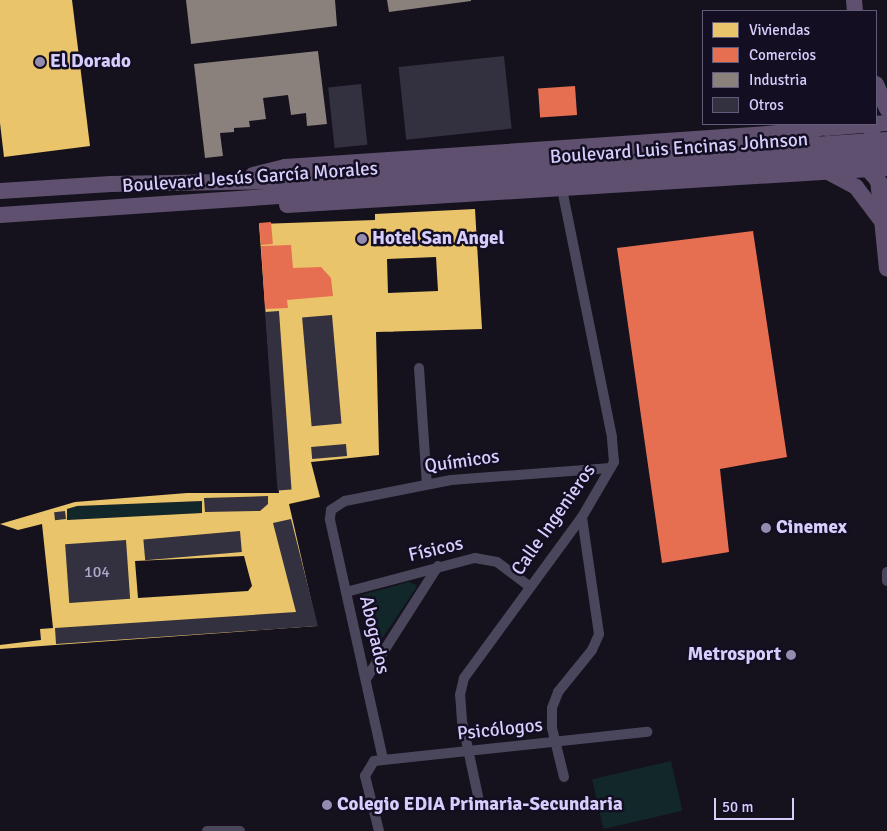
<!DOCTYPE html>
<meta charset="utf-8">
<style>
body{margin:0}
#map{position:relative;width:887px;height:831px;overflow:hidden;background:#15121d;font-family:Signika,sans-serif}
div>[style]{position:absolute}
.green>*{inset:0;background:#122729;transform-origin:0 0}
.homes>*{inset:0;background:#e9c46a}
.shops>*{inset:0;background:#e76f51;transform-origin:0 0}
.industry>*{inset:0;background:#8a817c}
.building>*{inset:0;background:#33303f;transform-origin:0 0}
.minor>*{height:10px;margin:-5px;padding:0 5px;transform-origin:5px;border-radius:5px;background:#4a475d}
.primary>*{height:16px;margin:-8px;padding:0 8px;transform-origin:8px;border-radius:8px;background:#5f506f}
.dots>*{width:14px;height:14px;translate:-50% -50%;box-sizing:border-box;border:2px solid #130e21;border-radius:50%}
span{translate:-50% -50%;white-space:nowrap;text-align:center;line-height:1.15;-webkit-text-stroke:5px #130e21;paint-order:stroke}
.number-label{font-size:16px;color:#afa6ce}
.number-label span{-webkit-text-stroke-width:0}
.poi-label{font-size:19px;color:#d8cefe;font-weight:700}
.left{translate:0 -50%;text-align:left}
.right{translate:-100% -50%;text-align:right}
.street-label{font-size:19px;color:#d8cefe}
.legend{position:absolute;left:702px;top:10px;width:175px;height:115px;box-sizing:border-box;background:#130e21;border:1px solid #625b79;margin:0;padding:6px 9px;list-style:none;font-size:15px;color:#d8cefe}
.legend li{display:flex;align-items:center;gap:10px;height:25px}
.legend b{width:25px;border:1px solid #625b79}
.scale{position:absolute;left:714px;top:798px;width:80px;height:22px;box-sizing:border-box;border:2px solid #d8cefe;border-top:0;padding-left:6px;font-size:15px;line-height:18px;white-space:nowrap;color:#d8cefe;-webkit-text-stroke:4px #130e21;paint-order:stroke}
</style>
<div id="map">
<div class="green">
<i style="clip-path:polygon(202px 501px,202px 513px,67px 520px,67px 509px,77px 506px)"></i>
<i style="clip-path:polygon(409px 582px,417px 585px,416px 588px,379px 643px,371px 643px,361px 595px)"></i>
<i style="left:671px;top:761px;width:51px;height:81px;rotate:77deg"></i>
</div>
<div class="homes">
<i style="clip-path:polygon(0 0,72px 0,90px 146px,4px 157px,0 123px)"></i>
<i style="clip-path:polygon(evenodd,475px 209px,482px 329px,376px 332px,379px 455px,311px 462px,320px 497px,289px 504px,317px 626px,0 649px,0 645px,41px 640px,40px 629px,53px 628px,42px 524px,18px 530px,0 524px,75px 502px,187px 493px,279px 493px,259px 224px,375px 220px,375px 214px,475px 209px,436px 257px,438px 291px,388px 293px,387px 259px,436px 257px,475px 209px,202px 501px,202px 513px,67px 520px,67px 509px,77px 506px,202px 501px,475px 209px,244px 556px,252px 586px,248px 591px,138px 598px,135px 561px,244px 556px)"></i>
</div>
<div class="shops">
<i style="left:575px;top:86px;width:29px;height:37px;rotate:86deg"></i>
<i style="left:271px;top:222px;width:22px;height:12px;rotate:85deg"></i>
<i style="clip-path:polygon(753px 231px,787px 457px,720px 469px,729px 552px,662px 563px,617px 248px)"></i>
<i style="clip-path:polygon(291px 245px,293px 268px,321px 267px,331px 278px,333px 296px,287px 300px,288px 308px,265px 309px,261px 246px)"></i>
</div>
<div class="industry">
<i style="clip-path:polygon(186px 0,335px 0,337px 26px,191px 44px)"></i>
<i style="clip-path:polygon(387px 0,471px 0,471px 1px,389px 12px)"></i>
<i style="clip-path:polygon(318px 51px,327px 124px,307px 126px,306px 113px,291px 115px,288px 95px,263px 98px,266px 119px,249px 121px,250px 127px,234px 128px,234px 132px,220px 133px,223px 156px,205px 158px,194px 64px)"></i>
</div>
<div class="building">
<i style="left:504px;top:56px;width:73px;height:106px;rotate:84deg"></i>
<i style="left:361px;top:84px;width:61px;height:33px;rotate:84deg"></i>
<i style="left:279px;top:311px;width:179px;height:14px;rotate:86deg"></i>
<i style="left:332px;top:315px;width:109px;height:30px;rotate:85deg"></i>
<i style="left:346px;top:444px;width:12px;height:35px;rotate:85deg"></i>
<i style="clip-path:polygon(268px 496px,268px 504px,260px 511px,205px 512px,204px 498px)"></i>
<i style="left:65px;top:511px;width:8px;height:11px;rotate:83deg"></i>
<i style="clip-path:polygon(291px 519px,318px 626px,56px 644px,55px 628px,296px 612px,273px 523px)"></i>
<i style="left:240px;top:531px;width:21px;height:97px;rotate:85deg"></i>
<i style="left:126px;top:540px;width:59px;height:61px;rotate:86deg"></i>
</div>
<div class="minor">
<i style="left:419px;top:368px;width:116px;rotate:86.1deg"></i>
<i style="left:887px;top:572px;width:9px;rotate:90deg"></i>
<i style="left:346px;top:592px;width:133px;rotate:-14.8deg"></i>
<i style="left:475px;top:558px;width:22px;rotate:10deg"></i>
<i style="left:497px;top:562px;width:40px;rotate:37deg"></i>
<i style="left:366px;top:679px;width:134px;rotate:-57.5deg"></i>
<i style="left:383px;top:759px;width:246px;rotate:-102.5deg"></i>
<i style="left:330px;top:519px;width:9px;rotate:-84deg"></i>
<i style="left:331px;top:510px;width:17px;rotate:-33deg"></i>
<i style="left:345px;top:501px;width:108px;rotate:-11.2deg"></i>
<i style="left:451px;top:480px;width:160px;rotate:-4.3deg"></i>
<i style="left:564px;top:777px;width:50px;rotate:-103.8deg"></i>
<i style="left:552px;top:728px;width:20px;rotate:-90deg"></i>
<i style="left:552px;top:708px;width:17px;rotate:-69deg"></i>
<i style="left:558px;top:692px;width:54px;rotate:-51deg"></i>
<i style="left:592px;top:650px;width:17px;rotate:-66deg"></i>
<i style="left:599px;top:634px;width:118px;rotate:-98.3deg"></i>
<i style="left:478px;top:796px;width:77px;rotate:-102deg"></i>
<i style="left:462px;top:721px;width:26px;rotate:-94deg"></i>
<i style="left:460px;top:695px;width:17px;rotate:-77deg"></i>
<i style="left:464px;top:678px;width:200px;rotate:-53.8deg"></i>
<i style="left:582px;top:517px;width:64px;rotate:-59.8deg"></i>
<i style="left:614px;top:462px;width:25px;rotate:-95deg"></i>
<i style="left:612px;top:437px;width:254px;rotate:-101.4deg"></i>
<i style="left:207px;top:831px;width:33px"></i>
<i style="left:379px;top:831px;width:57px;rotate:-104.3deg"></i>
<i style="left:365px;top:776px;width:17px;rotate:-59deg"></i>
<i style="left:374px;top:761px;width:275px;rotate:-6.1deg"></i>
</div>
<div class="primary">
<i style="left:854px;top:0;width:11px;rotate:85deg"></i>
<i style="left:876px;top:84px;width:27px;rotate:66deg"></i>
<i style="left:871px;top:124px;width:28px;rotate:82deg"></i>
<i style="left:826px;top:128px;width:61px;rotate:-4.7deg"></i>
<i style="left:866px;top:167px;width:32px;rotate:49deg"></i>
<i style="left:828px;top:172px;width:32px;rotate:28deg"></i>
<i style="left:856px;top:187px;width:41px;rotate:52.9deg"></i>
<i style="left:253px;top:175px;width:33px;rotate:-14deg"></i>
<i style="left:285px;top:167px;width:483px;rotate:-3.9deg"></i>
<i style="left:767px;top:134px;width:50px;rotate:-5.7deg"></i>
<i style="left:817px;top:129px;width:16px;rotate:-18deg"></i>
<i style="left:878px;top:179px;width:90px;rotate:84.3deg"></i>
<i style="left:0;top:191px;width:111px;rotate:-3.6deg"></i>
<i style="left:111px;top:184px;width:169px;rotate:-1deg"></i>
<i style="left:280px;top:181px;width:608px;rotate:-3.86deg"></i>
<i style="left:287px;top:205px;width:601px;rotate:-3.53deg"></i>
<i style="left:0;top:215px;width:889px;rotate:-3.87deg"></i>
</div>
<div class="dots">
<i style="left:40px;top:62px;background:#948caf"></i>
<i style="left:362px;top:239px;background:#948caf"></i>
<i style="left:766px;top:528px;background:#948caf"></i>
<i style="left:791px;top:655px;background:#948caf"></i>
<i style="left:327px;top:805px;background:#948caf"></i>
</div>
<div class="number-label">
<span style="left:97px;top:572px">104</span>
</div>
<div class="poi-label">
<span class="left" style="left:50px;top:62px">El Dorado</span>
<span class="left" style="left:372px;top:239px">Hotel San Angel</span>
<span class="left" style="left:776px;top:528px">Cinemex</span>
<span class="right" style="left:781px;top:655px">Metrosport</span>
<span class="left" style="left:337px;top:805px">Colegio EDIA Primaria-Secundaria</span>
</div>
<div class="street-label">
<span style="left:679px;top:149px;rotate:-4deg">Boulevard Luis Encinas Johnson</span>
<span style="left:250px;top:178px;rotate:-4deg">Boulevard Jesús García Morales</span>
<span style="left:462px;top:462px;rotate:-8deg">Químicos</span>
<span style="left:554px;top:520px;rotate:-55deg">Calle Ingenieros</span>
<span style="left:436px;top:550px;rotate:-13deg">Físicos</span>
<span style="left:374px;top:635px;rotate:77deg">Abogados</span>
<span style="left:500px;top:730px;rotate:-6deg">Psicólogos</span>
</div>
<ul class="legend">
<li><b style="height:14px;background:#e9c46a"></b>Viviendas</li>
<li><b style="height:14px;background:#e76f51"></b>Comercios</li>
<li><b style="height:14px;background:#8a817c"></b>Industria</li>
<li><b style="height:14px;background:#33303f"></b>Otros</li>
</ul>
<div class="scale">50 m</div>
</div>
